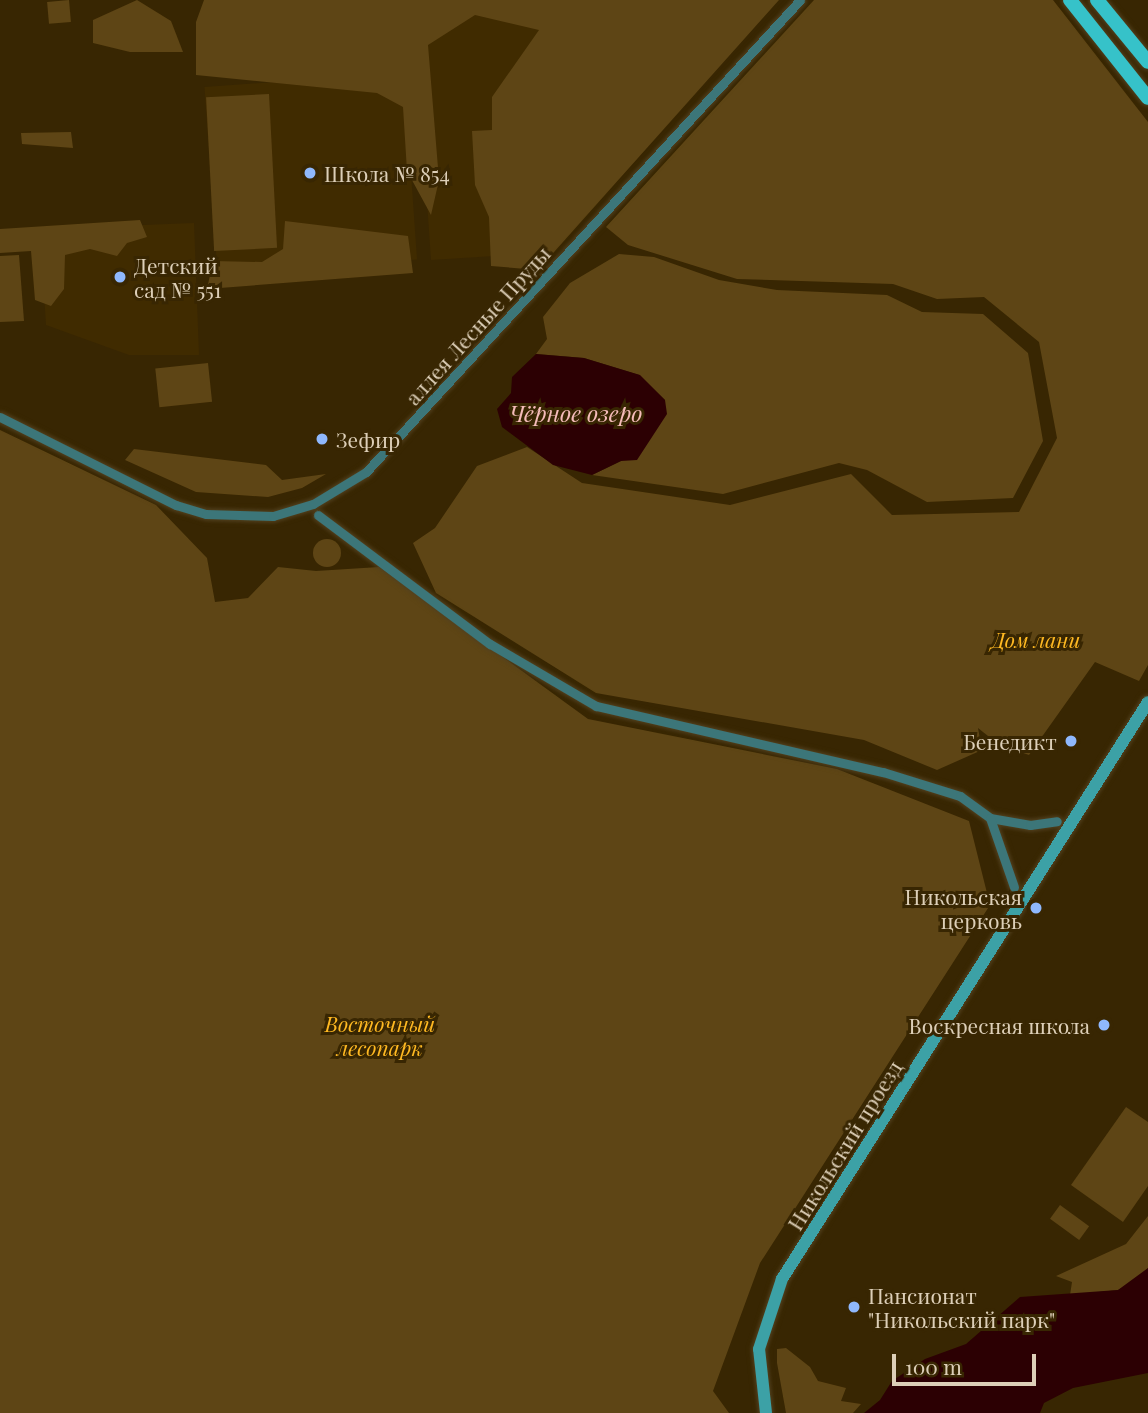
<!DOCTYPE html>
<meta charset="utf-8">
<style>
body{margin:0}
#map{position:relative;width:1148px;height:1413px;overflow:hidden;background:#382602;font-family:"Playfair Display",serif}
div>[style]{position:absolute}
.built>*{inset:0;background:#402b00;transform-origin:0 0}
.green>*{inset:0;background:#5e4515;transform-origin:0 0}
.round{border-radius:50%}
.water>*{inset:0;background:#2c0003}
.roads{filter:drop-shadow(0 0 2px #52411f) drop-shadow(0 0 2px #52411f)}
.street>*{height:9px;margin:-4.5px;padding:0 4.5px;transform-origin:4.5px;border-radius:4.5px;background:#3c7679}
.secondary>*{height:12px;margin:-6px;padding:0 6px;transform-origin:6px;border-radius:6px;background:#3ca1a6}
.primary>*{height:14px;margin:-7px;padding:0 7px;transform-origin:7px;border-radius:7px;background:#36c2c9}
.dots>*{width:19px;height:19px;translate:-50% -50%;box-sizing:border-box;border:4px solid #382602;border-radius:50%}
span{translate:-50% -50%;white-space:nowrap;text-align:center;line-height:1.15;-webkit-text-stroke:6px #382602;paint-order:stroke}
.poi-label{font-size:21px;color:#ddcfb8}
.left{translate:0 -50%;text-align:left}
.right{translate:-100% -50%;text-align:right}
.street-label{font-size:21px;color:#ddcfb8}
.park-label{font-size:21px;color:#ffb922;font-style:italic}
.water-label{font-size:23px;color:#f5bcba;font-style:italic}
.scale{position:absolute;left:892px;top:1354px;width:144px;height:32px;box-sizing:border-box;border:4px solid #ddcfb8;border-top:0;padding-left:9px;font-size:21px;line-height:24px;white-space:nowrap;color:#ddcfb8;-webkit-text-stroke:5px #382602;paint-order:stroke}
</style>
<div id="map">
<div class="built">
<i style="clip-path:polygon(545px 0,528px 254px,431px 260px,414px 11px)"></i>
<i style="left:404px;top:73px;width:187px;height:200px;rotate:86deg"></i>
<i style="clip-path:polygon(194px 223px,199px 355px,129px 355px,46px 325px,40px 229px)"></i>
</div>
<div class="green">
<i style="left:69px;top:0;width:22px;height:22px;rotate:85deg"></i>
<i style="clip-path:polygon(137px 0,171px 21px,183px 52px,130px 52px,93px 43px,93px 20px)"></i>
<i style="clip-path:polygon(204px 0,779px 0,538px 270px,491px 266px,489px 217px,475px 185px,472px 131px,492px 130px,492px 97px,539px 30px,475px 15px,428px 45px,439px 180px,431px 215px,407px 171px,403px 107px,377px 93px,196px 75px,196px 22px)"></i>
<i style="clip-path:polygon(814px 0,1053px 0,1148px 122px,1148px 665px,1139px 681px,1095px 662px,1029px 755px,998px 744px,978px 728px,982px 750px,937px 770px,864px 740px,596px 693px,436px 593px,413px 543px,435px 528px,477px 466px,527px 447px,582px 483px,730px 505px,851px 474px,892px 515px,1019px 512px,1057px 438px,1039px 342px,984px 297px,937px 299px,893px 284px,737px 279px,628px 245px,606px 227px)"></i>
<i style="left:269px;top:94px;width:154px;height:63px;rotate:87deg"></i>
<i style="clip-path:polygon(71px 132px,73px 148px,22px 144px,21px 133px)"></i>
<i style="clip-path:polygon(140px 220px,147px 237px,127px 243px,117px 256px,90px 249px,65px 255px,64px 289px,51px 306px,35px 300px,31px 251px,0 253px,0 229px)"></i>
<i style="clip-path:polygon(285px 221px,408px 236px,413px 273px,207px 289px,213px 261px,262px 262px,283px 249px)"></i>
<i style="clip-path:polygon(619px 254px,654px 257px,719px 280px,777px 290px,887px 295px,922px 312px,983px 314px,1028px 353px,1043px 441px,1013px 498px,927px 502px,867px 470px,839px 463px,723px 494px,592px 475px,621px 461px,665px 400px,639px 375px,584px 358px,536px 354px,547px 339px,543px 317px,570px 283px)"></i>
<i style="clip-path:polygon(19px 255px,24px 321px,0 322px,0 256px)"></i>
<i style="left:208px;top:363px;width:39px;height:53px;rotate:84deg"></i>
<i style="clip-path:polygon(0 430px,156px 505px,207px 558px,215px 602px,248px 598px,278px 567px,316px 571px,379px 567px,588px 719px,837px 769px,969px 821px,990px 905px,760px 1263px,713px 1391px,729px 1413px,0 1413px)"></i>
<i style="clip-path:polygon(134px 449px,266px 465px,282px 480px,326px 474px,302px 488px,268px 497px,196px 492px,125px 460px)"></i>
<i class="round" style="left:313px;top:539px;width:28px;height:28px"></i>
<i style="clip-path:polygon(1126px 1107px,1148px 1122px,1148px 1186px,1123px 1222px,1071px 1185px)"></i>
<i style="left:1060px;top:1205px;width:36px;height:17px;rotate:36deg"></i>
<i style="clip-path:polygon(1148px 1216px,1148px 1268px,1139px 1279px,1118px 1290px,1070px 1295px,1072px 1282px,1056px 1276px,1126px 1244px)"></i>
<i style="clip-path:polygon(786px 1348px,810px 1367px,818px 1381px,846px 1388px,841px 1401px,861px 1404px,853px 1413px,786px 1413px,777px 1363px,777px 1349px)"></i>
</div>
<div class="water">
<i style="clip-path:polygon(536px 354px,584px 358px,640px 375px,665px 400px,667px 414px,637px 460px,621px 461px,592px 475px,553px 465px,502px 427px,497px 409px,511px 393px,512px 377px)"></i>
<i style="clip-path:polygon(1148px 1268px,1148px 1373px,1073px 1388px,1044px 1403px,1040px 1413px,864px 1413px,880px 1400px,892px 1381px,925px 1359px,966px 1344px,1020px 1297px,1118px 1290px)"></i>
</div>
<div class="roads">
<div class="street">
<i style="left:0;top:417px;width:197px;rotate:26.6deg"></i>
<i style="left:176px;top:505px;width:31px;rotate:17deg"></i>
<i style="left:206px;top:514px;width:67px;rotate:1.7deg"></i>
<i style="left:273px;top:516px;width:42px;rotate:-16.7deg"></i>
<i style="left:313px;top:504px;width:62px;rotate:-31.1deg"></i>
<i style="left:366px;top:472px;width:641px;rotate:-47.4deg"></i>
<i style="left:318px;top:515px;width:215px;rotate:36.9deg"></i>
<i style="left:490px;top:644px;width:123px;rotate:30.3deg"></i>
<i style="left:596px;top:706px;width:294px;rotate:13deg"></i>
<i style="left:883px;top:772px;width:81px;rotate:17.3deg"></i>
<i style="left:960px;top:796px;width:37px;rotate:36deg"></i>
<i style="left:990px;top:818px;width:41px;rotate:9.9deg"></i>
<i style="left:1030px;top:825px;width:27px;rotate:-8deg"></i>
<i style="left:990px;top:818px;width:73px;rotate:70.8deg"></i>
</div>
<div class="secondary">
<i style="left:766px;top:1413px;width:64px;rotate:-96.2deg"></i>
<i style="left:759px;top:1349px;width:74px;rotate:-71.8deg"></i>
<i style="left:782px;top:1279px;width:683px;rotate:-57.61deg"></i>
</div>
<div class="primary">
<i style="left:1070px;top:0;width:125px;rotate:51.5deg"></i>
<i style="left:1097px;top:0;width:80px;rotate:50.6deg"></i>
</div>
</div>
<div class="dots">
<i style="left:310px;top:173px;background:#8fb8fd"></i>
<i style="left:120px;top:277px;background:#8fb8fd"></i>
<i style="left:322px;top:439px;background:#8fb8fd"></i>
<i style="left:1071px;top:741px;background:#8fb8fd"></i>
<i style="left:1036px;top:908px;background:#8fb8fd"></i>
<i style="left:1104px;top:1025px;background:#8fb8fd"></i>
<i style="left:854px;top:1307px;background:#8fb8fd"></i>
</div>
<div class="poi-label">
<span class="left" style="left:324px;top:173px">Школа № 854</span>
<span class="left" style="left:134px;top:277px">Детский<br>сад № 551</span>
<span class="left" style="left:336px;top:439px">Зефир</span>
<span class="right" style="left:1057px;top:741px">Бенедикт</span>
<span class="right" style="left:1022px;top:908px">Никольская<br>церковь</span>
<span class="right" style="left:1090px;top:1025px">Воскресная школа</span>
<span class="left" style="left:868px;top:1307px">Пансионат<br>"Никольский парк"</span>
</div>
<div class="street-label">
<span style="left:477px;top:325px;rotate:-48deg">аллея Лесные Пруды</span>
<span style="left:844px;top:1145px;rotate:-58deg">Никольский проезд</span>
</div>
<div class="park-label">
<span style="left:1036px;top:639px">Дом лани</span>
<span style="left:380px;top:1035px">Восточный<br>лесопарк</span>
</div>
<div class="water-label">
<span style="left:576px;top:413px">Чёрное озеро</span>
</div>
<div class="scale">100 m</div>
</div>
